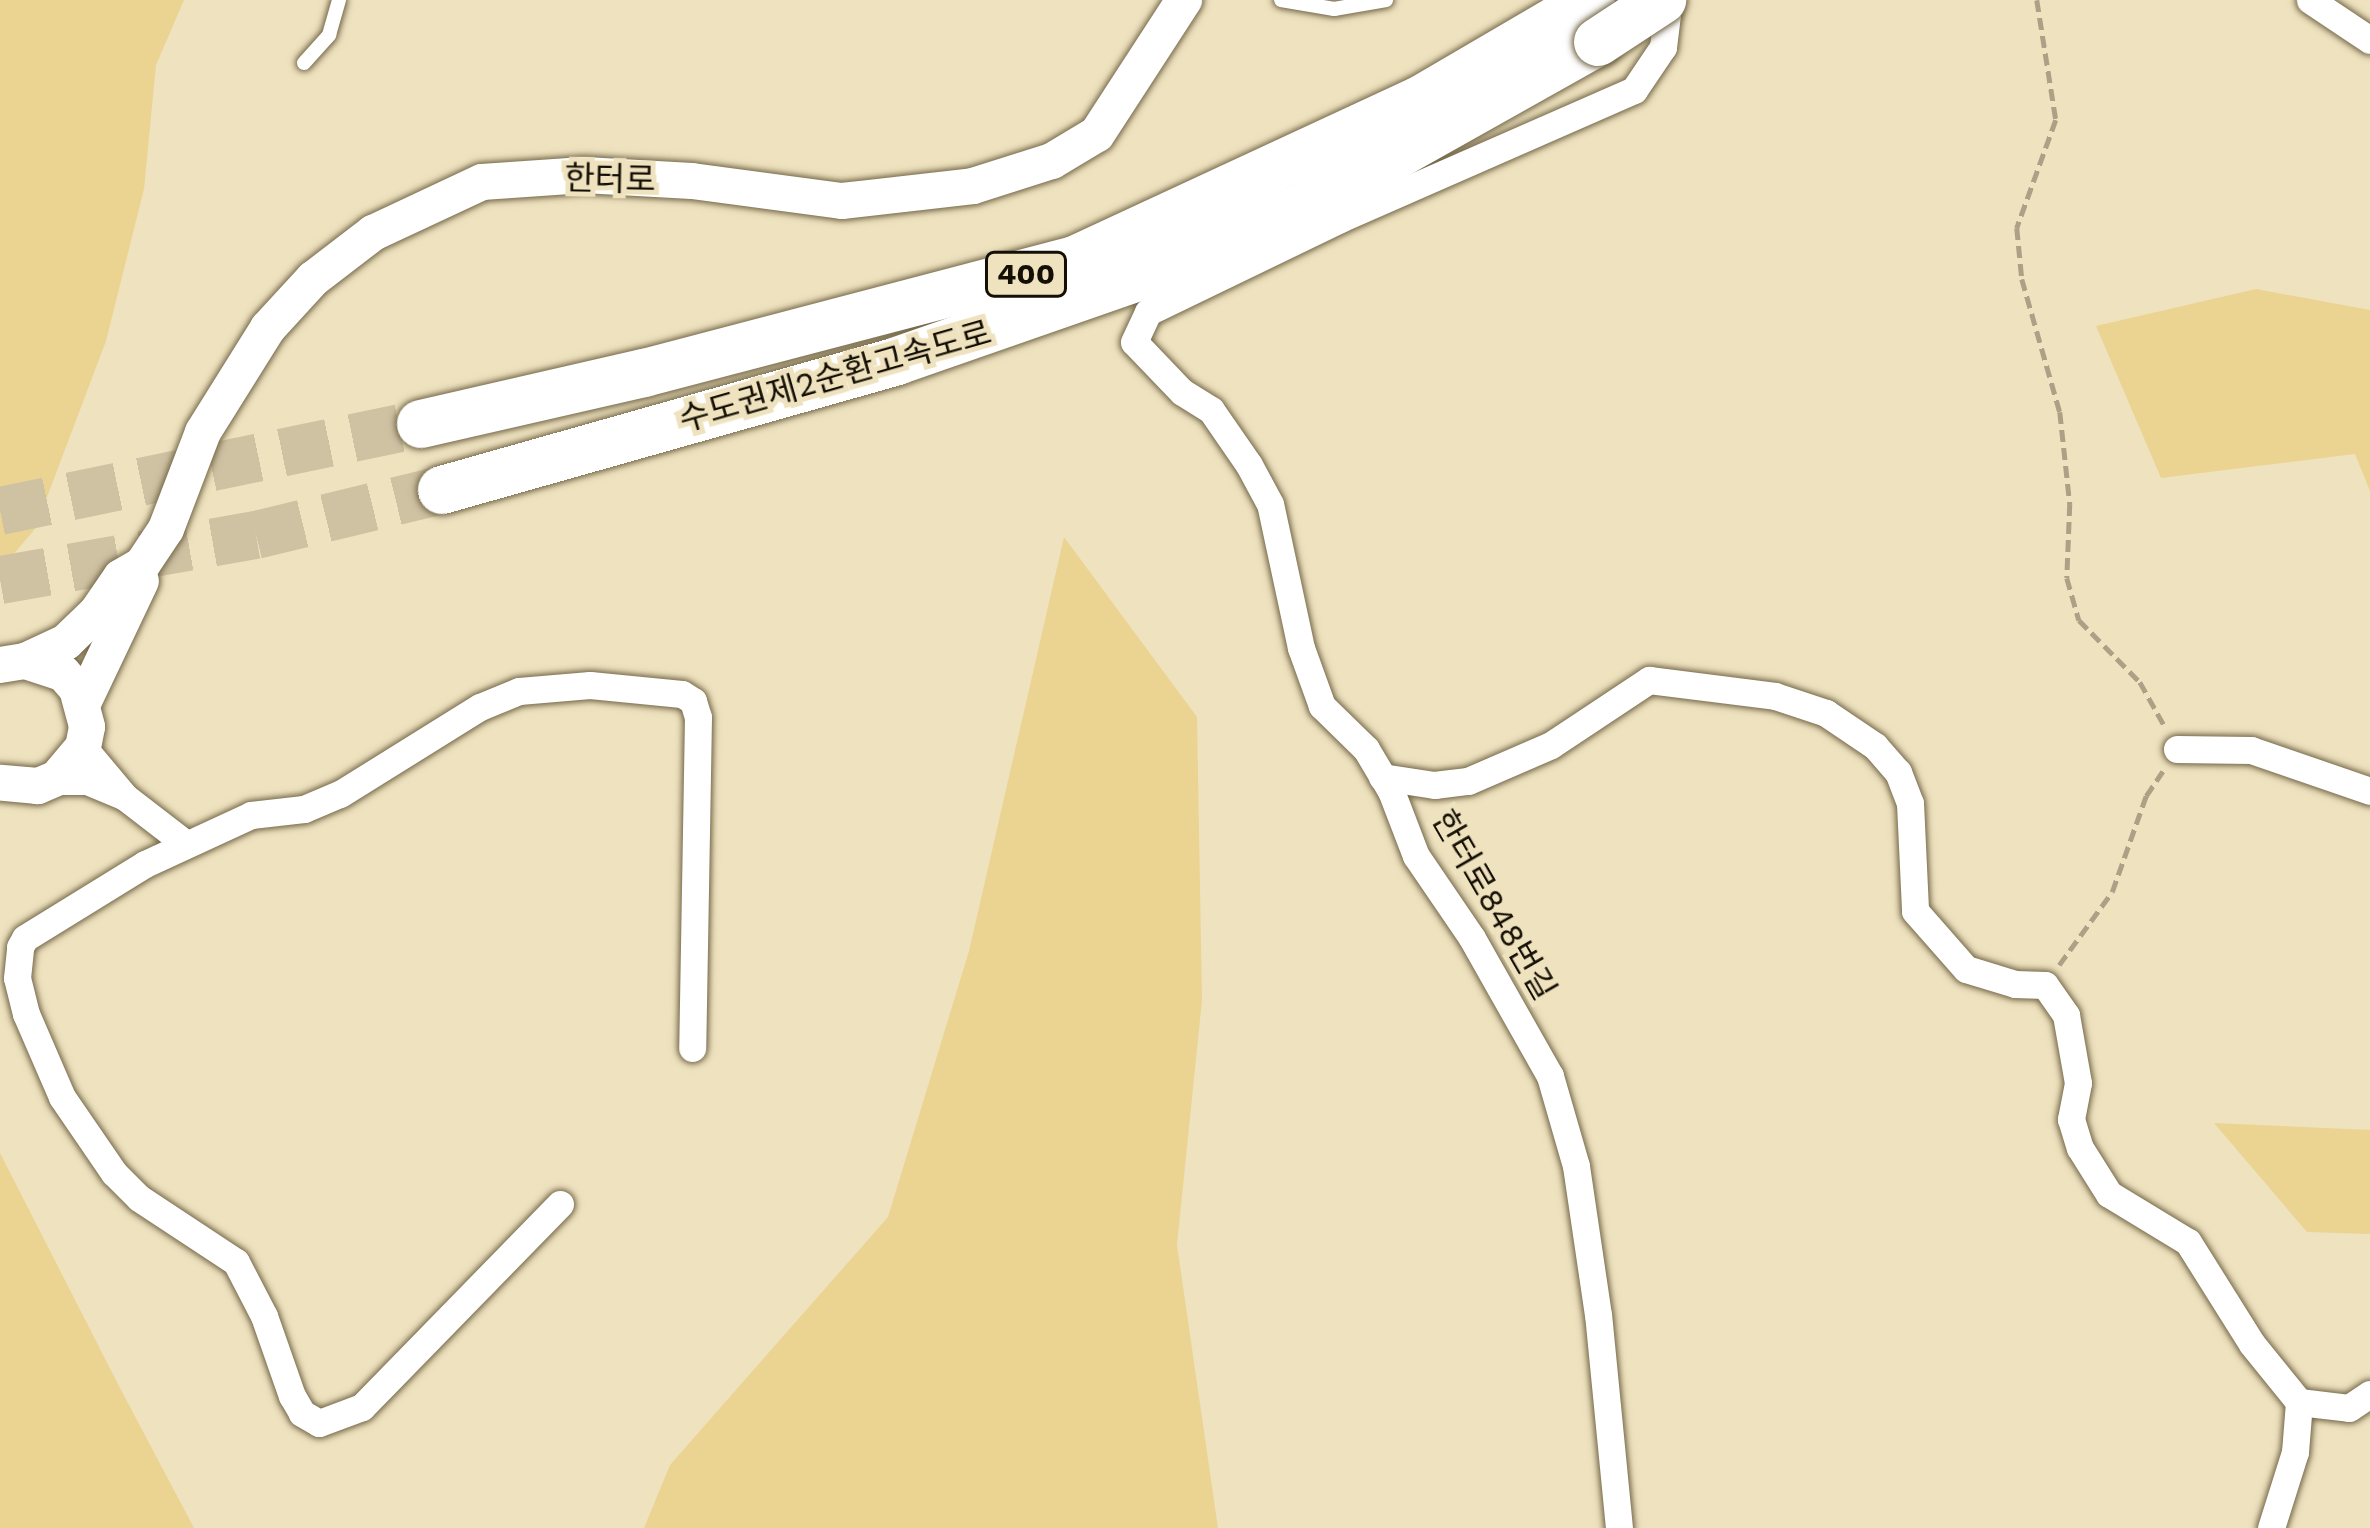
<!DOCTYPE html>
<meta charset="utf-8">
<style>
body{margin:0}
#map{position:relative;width:2370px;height:1528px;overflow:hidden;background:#efe2bf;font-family:"Work Sans","Noto Sans KR",sans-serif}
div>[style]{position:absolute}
.green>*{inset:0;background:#ebd392}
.highway-tunnel>*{height:48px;margin-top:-24px;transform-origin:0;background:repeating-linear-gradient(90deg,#cec2a3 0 48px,transparent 0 72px)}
.path>*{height:4.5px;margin-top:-2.25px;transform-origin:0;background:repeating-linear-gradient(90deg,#aca186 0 12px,transparent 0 18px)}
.roads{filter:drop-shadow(0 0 3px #746849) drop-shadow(0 0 3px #746849)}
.lane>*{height:14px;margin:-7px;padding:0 7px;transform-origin:7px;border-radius:7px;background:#fff}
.street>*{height:27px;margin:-13.5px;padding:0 13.5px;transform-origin:13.5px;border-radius:13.5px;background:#fff}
.secondary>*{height:36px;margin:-18px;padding:0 18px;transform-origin:18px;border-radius:18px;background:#fff}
.highway>*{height:48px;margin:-24px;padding:0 24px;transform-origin:24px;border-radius:24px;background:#fff}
.bridges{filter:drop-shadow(0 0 3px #746849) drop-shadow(0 0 3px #746849)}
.highway-bridge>*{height:48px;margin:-24px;padding:0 24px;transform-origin:24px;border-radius:24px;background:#fff}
span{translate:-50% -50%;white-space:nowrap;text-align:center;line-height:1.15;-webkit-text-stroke:10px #efe2bf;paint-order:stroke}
.shield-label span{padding:3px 9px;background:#efe2bf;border:3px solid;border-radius:9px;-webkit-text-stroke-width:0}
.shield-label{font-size:30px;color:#140f04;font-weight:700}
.street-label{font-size:33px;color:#140f04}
</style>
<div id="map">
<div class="green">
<i style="clip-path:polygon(0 0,184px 0,156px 65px,144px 189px,106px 341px,35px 529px,0 570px)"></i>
<i style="clip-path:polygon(2256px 289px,2370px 310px,2370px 491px,2355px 454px,2161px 478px,2096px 326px)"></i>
<i style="clip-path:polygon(1064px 537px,1197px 717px,1202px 1000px,1177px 1245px,1218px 1528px,644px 1528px,670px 1465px,888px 1217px,969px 951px)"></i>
<i style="clip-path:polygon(2214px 1123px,2370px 1130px,2370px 1234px,2307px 1232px)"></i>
<i style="clip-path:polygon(0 1153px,120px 1388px,194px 1528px,0 1528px)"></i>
</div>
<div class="highway-tunnel">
<i style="left:0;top:511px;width:430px;rotate:-11.7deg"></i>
<i style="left:0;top:580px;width:260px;rotate:-10deg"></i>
<i style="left:256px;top:535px;width:191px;rotate:-13.6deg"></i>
</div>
<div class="path">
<i style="left:2037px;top:0;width:121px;rotate:81deg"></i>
<i style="left:2056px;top:120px;width:115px;rotate:109.9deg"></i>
<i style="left:2017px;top:228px;width:51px;rotate:84.4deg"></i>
<i style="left:2022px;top:279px;width:138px;rotate:74.1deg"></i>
<i style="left:2060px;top:412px;width:93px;rotate:83.8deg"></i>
<i style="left:2070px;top:504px;width:74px;rotate:92.3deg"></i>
<i style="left:2067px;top:578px;width:44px;rotate:74.1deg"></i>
<i style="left:2079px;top:620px;width:87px;rotate:45.5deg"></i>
<i style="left:2140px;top:682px;width:49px;rotate:60.8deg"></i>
<i style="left:2059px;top:965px;width:90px;rotate:-54deg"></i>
<i style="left:2112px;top:892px;width:102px;rotate:-70.5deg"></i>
<i style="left:2146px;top:796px;width:30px;rotate:-56deg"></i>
</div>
<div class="roads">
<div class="lane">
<i style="left:1281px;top:0;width:54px;rotate:9.6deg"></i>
<i style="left:1334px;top:9px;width:53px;rotate:-9.8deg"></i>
<i style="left:304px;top:63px;width:38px;rotate:-48deg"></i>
<i style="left:329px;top:35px;width:36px;rotate:-74deg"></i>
</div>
<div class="street">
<i style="left:2310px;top:0;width:72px;rotate:33.7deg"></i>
<i style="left:2177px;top:749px;width:74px;rotate:0.8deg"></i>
<i style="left:2251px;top:750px;width:126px;rotate:19deg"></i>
<i style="left:1382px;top:777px;width:53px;rotate:8.7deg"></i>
<i style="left:1434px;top:785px;width:34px;rotate:-7deg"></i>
<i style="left:1468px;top:781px;width:90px;rotate:-23.4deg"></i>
<i style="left:1551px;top:745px;width:118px;rotate:-33.6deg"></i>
<i style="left:1649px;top:680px;width:127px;rotate:7.2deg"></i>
<i style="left:1775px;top:696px;width:54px;rotate:18.4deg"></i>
<i style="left:1826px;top:713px;width:59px;rotate:34deg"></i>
<i style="left:1875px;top:746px;width:35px;rotate:49deg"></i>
<i style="left:1898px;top:772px;width:33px;rotate:69deg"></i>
<i style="left:1910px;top:803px;width:108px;rotate:87.3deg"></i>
<i style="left:1915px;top:911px;width:77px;rotate:48.7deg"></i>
<i style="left:1966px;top:969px;width:51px;rotate:17deg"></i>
<i style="left:2015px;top:984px;width:30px;rotate:2deg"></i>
<i style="left:2045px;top:985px;width:37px;rotate:55deg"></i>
<i style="left:2066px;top:1015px;width:69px;rotate:80deg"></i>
<i style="left:2078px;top:1083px;width:37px;rotate:101deg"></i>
<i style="left:2071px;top:1119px;width:30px;rotate:73deg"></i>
<i style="left:2080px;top:1148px;width:54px;rotate:57.8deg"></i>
<i style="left:2109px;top:1194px;width:92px;rotate:31.3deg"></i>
<i style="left:2188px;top:1242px;width:120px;rotate:57.9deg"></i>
<i style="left:2252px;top:1344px;width:75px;rotate:51deg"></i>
<i style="left:2299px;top:1402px;width:50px;rotate:6.8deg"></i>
<i style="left:2349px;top:1408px;width:25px;rotate:-34deg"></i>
<i style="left:50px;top:781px;width:37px"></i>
<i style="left:87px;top:781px;width:41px;rotate:22.8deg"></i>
<i style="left:125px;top:797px;width:65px;rotate:-130deg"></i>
<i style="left:125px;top:797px;width:77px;rotate:37.6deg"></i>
<i style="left:560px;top:1204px;width:284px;rotate:134.3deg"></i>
<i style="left:362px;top:1407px;width:46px;rotate:159.6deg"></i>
<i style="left:319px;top:1423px;width:20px;rotate:-150deg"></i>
<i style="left:302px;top:1413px;width:20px;rotate:-120deg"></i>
<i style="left:292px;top:1396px;width:85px;rotate:-109.3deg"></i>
<i style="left:264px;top:1316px;width:61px;rotate:-117.4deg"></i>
<i style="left:236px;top:1262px;width:116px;rotate:-146.6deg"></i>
<i style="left:139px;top:1198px;width:35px;rotate:-135deg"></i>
<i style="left:114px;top:1173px;width:92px;rotate:-124.4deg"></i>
<i style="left:62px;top:1097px;width:90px;rotate:-113.4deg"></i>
<i style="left:26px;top:1014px;width:37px;rotate:-104deg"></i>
<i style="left:17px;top:978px;width:31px;rotate:-84deg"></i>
<i style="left:20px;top:947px;width:10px;rotate:-61deg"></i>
<i style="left:25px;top:938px;width:141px;rotate:-31.7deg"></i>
<i style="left:145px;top:864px;width:117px;rotate:-24.8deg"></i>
<i style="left:251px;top:815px;width:53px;rotate:-6.5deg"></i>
<i style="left:304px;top:809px;width:39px;rotate:-23deg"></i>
<i style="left:340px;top:794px;width:165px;rotate:-31.9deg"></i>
<i style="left:480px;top:707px;width:42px;rotate:-22.3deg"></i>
<i style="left:519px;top:691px;width:71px;rotate:-4.8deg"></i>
<i style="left:590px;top:685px;width:92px;rotate:5.6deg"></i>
<i style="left:682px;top:694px;width:13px;rotate:32deg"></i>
<i style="left:693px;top:701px;width:17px;rotate:73deg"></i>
<i style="left:698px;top:717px;width:331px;rotate:91deg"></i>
<i style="left:1619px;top:1528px;width:214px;rotate:-95.6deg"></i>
<i style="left:1598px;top:1315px;width:151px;rotate:-98.4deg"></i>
<i style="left:1576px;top:1166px;width:94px;rotate:-106.1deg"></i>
<i style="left:1550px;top:1076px;width:159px;rotate:-119.5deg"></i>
<i style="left:1472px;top:938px;width:99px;rotate:-124.3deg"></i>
<i style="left:1416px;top:856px;width:70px;rotate:-111deg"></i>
<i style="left:1391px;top:791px;width:49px;rotate:-120.8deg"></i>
<i style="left:1366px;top:749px;width:62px;rotate:-135.7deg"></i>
<i style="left:1322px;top:706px;width:62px;rotate:-109.9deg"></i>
<i style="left:1301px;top:648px;width:147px;rotate:-102.1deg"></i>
<i style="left:1270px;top:504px;width:44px;rotate:-118.3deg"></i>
<i style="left:1249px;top:465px;width:67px;rotate:-124.6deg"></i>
<i style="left:1211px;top:410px;width:34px;rotate:-148deg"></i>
<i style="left:1182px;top:392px;width:69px;rotate:-133.8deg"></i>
<i style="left:1134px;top:342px;width:33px;rotate:-65deg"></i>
<i style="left:1148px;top:312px;width:213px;rotate:-25.8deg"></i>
<i style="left:1340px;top:219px;width:321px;rotate:-23.7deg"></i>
<i style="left:1634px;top:90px;width:52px;rotate:-56deg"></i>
<i style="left:1663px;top:47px;width:34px;rotate:-83deg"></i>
<i style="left:1667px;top:13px;width:16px;rotate:-128deg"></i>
<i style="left:2271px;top:1528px;width:80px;rotate:-72.5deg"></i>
<i style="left:2295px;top:1452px;width:50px;rotate:-85.4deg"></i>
</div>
<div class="secondary">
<i style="left:25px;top:661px;width:45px;rotate:-24.9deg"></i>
<i style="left:66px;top:642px;width:43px;rotate:-44.1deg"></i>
<i style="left:97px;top:612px;width:42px;rotate:-55.6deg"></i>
<i style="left:121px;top:577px;width:24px;rotate:-30deg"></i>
<i style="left:142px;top:565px;width:43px;rotate:-56.3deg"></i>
<i style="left:166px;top:529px;width:104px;rotate:-69.1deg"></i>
<i style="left:203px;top:432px;width:123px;rotate:-58deg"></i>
<i style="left:268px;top:328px;width:67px;rotate:-47.4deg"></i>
<i style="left:313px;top:279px;width:76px;rotate:-37.5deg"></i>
<i style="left:373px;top:233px;width:120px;rotate:-25.1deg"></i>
<i style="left:482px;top:182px;width:102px;rotate:-3.9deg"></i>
<i style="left:584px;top:175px;width:108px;rotate:3.2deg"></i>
<i style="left:692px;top:181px;width:151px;rotate:7.6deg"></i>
<i style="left:842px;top:201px;width:132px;rotate:-6.5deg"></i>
<i style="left:973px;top:186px;width:83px;rotate:-17.6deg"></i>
<i style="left:1052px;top:161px;width:52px;rotate:-31deg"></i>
<i style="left:1097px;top:134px;width:160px;rotate:-57deg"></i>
<i style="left:0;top:665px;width:25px;rotate:-9deg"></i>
<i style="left:25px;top:661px;width:40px;rotate:18deg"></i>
<i style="left:63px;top:673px;width:21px;rotate:49deg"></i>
<i style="left:77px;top:689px;width:39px;rotate:75deg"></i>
<i style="left:87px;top:727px;width:20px;rotate:101deg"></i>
<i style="left:83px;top:747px;width:40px;rotate:130deg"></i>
<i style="left:57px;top:778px;width:21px;rotate:157deg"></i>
<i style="left:38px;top:786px;width:38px;rotate:-175deg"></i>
<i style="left:83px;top:703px;width:135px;rotate:-64.6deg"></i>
</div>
<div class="highway">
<i style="left:421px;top:424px;width:229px;rotate:-12.9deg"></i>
<i style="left:644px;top:373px;width:446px;rotate:-14.7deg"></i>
<i style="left:1075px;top:260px;width:380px;rotate:-24.9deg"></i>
<i style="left:1420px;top:100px;width:198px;rotate:-30.3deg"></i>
<i style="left:442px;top:490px;width:473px;rotate:-15.8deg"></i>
<i style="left:897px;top:361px;width:291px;rotate:-19.2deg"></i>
<i style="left:1172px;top:265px;width:148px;rotate:-24deg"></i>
<i style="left:1307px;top:205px;width:334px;rotate:-29.3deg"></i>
</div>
</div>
<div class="bridges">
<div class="highway-bridge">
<i style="left:1598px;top:42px;width:77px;rotate:-33.3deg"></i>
</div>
</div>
<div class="shield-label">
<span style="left:1026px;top:274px">400</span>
</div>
<div class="street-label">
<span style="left:610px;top:179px;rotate:1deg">한터로</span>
<span style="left:835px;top:376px;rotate:-16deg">수도권제2순환고속도로</span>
<span style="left:1494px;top:905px;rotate:60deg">한터로848번길</span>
</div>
</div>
